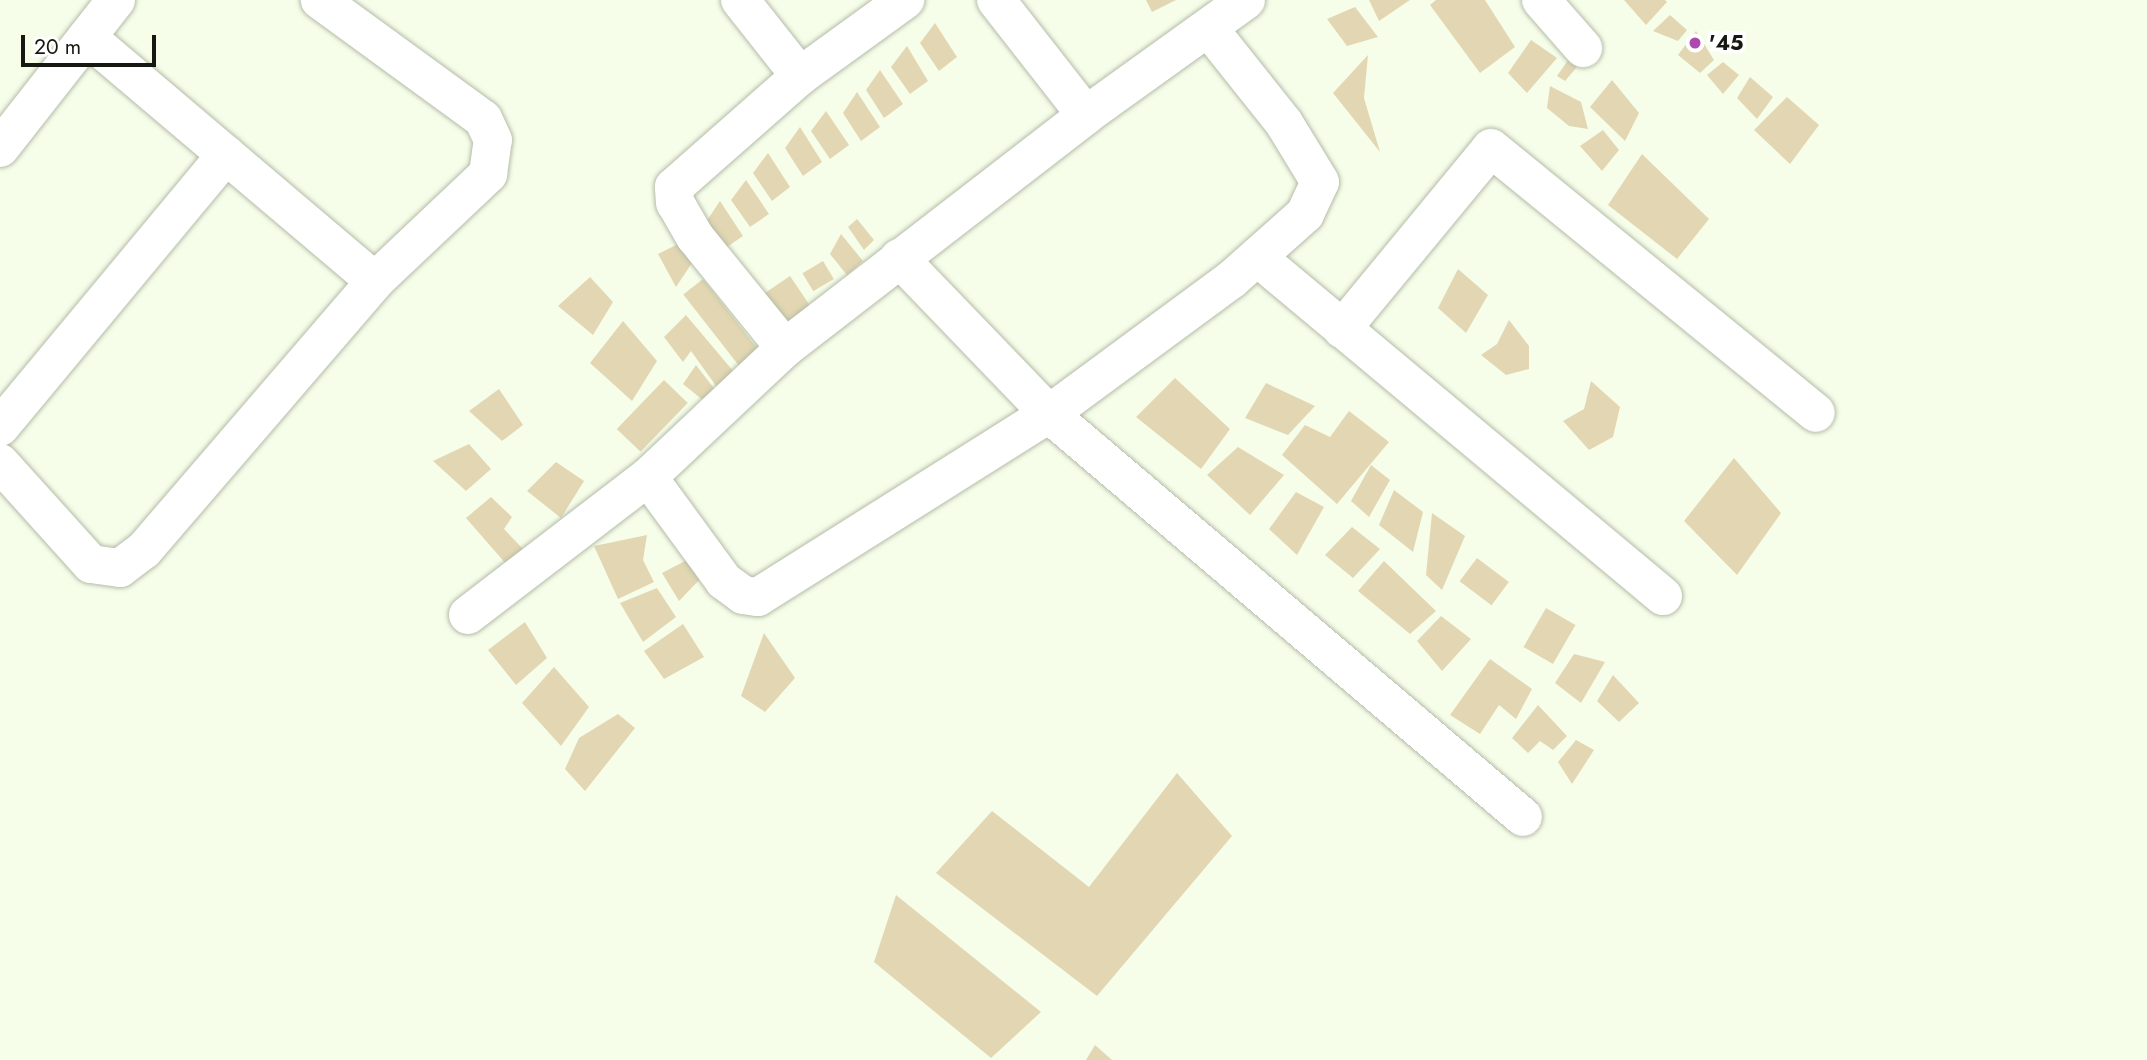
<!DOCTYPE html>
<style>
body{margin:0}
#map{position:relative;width:2147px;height:1060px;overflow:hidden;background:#f6feea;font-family:Jost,sans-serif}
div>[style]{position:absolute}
.building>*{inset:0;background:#e2d7b2;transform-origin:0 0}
.roads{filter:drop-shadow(0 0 2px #b4bca8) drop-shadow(0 0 2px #b4bca8)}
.minor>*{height:38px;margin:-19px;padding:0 19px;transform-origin:19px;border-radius:19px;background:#fff}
.dots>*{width:19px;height:19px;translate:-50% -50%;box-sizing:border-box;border:4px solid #fff;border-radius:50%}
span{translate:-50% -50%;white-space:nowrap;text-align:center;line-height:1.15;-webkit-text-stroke:7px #fff;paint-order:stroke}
.poi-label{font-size:21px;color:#161911;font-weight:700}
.left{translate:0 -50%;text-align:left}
.scale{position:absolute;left:21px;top:35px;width:135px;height:32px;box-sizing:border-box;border:4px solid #161911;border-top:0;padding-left:9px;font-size:21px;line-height:24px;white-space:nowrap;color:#161911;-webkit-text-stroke:5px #fff;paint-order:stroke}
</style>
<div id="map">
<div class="building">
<i style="clip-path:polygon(1146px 0,1176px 0,1152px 12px)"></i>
<i style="clip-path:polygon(1369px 0,1410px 0,1379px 21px)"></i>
<i style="clip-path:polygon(1436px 0,1485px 0,1515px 47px,1480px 73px,1430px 5px)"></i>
<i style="clip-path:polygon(1624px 0,1665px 0,1667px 2px,1646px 25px)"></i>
<i style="clip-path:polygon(1355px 7px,1378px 37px,1347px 46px,1327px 19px)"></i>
<i style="clip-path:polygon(1670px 15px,1687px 30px,1678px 41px,1653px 31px)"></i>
<i style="clip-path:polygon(935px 23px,957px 57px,939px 71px,920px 43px)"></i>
<i style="clip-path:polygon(1696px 31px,1714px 60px,1700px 73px,1678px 55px)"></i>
<i style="clip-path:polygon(1531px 40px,1557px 58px,1527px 93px,1508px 73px)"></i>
<i style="clip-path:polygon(907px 46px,928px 81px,910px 94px,891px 67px)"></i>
<i style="clip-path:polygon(1573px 53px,1582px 61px,1565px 81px,1557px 76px)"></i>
<i style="clip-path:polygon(1368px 55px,1364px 98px,1380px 152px,1333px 93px)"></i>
<i style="clip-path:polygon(1723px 62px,1739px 75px,1723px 94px,1707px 75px)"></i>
<i style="clip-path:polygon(880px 70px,903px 104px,884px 118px,866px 90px)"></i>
<i style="clip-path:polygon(1750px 77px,1773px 97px,1757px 119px,1737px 98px)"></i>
<i style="clip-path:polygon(1612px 80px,1639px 113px,1625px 141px,1590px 107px)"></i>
<i style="clip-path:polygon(1550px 86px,1581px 102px,1588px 129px,1569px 126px,1547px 108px)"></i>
<i style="clip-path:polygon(857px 92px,880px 127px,861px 141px,843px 113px)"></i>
<i style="clip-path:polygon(1787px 97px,1819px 125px,1790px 164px,1754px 130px)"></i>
<i style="clip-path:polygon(826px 111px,849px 145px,830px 159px,811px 131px)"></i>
<i style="clip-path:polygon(800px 127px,822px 162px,803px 176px,785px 148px)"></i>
<i style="clip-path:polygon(1603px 130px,1619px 150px,1602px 171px,1580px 146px)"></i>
<i style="clip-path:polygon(768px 153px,790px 187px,772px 201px,753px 173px)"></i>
<i style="clip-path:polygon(1642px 154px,1709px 219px,1677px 259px,1608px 205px)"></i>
<i style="clip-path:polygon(746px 180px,769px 214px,750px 227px,731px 200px)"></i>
<i style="clip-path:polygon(720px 201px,743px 236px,724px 249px,706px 222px)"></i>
<i style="clip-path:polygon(857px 219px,874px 240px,864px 250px,848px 227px)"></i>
<i style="clip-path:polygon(841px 234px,863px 261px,847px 275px,830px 254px)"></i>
<i style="clip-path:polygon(684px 241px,692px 263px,676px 287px,658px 254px)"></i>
<i style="left:823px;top:261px;width:21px;height:24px;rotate:59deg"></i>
<i style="clip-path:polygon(1458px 269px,1488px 295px,1466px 333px,1438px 308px)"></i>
<i style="left:790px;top:276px;width:36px;height:32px;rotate:56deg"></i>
<i style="clip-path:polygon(590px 277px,613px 302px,593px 335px,558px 306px)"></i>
<i style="left:703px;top:279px;width:93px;height:25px;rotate:52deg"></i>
<i style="clip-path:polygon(686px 315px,739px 378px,724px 397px,691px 351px,683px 362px,664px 337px)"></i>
<i style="clip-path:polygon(1509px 320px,1529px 346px,1529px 369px,1506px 375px,1481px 355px,1497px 344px)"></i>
<i style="clip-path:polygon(623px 321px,657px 361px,632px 401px,590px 363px)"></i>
<i style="clip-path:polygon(696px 365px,716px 391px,704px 401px,683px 384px)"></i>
<i style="clip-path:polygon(1175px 378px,1230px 429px,1201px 469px,1136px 417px)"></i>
<i style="left:664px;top:380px;width:33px;height:68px;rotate:44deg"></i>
<i style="clip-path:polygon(1591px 381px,1620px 407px,1613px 437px,1589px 450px,1563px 421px,1584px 409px)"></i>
<i style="clip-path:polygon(1266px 383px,1315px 406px,1288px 435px,1245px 418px)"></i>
<i style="clip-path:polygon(499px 389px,523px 425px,502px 441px,469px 411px)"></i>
<i style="clip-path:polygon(1349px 411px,1389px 442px,1337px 504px,1282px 455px,1305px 425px,1330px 437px)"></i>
<i style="clip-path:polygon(469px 444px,491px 469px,466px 491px,433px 461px)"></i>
<i style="clip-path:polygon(1238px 447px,1284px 475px,1250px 515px,1207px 475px)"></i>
<i style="clip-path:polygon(1734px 458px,1781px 513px,1737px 575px,1684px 521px)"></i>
<i style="clip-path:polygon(556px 462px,584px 481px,561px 518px,527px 491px)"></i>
<i style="clip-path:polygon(1371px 465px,1390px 480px,1369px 517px,1351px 501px)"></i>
<i style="clip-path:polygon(1394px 490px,1423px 512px,1413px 552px,1379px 525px)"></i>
<i style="clip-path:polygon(1296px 492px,1324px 507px,1297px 555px,1269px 529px)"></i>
<i style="clip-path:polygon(491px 497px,512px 517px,504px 529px,524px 550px,507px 565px,466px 518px)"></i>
<i style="clip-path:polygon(1432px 513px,1465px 536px,1442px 590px,1426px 575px)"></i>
<i style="clip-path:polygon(1352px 527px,1380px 549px,1353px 578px,1325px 555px)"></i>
<i style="clip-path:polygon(647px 535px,643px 560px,654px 582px,618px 599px,594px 546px)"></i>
<i style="left:1477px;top:558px;width:40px;height:29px;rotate:37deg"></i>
<i style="clip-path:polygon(687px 560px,703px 576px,679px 601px,662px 573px)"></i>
<i style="clip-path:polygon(1384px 561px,1436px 611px,1410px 634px,1358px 591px)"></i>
<i style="clip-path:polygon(657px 588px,676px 617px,643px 642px,620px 603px)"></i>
<i style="left:1546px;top:608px;width:34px;height:45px;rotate:30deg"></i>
<i style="clip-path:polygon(1441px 616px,1471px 639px,1442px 671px,1417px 641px)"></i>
<i style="clip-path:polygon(525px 622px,547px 658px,516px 685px,488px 650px)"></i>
<i style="clip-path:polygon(683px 624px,704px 657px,664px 679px,644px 651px)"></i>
<i style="clip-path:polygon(764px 633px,795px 678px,765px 712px,741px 696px)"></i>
<i style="clip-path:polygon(1574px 654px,1605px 662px,1581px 703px,1555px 683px)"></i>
<i style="clip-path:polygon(1490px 659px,1532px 689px,1516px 719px,1499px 705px,1480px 734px,1450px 715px)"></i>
<i style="clip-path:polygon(554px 667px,589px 707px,561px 746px,522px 703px)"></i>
<i style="clip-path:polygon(1613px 675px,1639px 703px,1619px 722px,1597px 701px)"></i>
<i style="clip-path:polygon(1538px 705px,1567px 736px,1553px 750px,1540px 741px,1528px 753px,1512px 738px)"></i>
<i style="clip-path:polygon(618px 714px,635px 728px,585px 791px,565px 769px,579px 738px)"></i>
<i style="clip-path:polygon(1576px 740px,1594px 750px,1572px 784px,1558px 762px)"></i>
<i style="clip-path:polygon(1177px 773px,1232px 836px,1097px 996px,936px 873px,992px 811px,1089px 887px)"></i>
<i style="clip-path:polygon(896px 895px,1041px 1012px,991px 1058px,874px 962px)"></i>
<i style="clip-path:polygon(1095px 1045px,1112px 1060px,1086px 1060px)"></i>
</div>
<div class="roads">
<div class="minor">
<i style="left:740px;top:0;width:97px;rotate:51.7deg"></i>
<i style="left:996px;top:0;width:146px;rotate:52deg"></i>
<i style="left:1541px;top:0;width:64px;rotate:48.8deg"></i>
<i style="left:87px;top:37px;width:377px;rotate:40.3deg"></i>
<i style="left:375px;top:281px;width:156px;rotate:-43.4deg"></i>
<i style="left:488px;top:174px;width:34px;rotate:-82deg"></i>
<i style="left:493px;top:140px;width:23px;rotate:-115deg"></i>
<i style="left:483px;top:119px;width:202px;rotate:-143.9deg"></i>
<i style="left:0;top:148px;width:188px;rotate:-51.9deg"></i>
<i style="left:1257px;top:257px;width:529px;rotate:39.86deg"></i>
<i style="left:899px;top:258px;width:216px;rotate:46.1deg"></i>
<i style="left:1049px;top:414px;width:622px;rotate:40.37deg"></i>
<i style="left:1342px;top:329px;width:234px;rotate:-50.5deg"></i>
<i style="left:1491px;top:148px;width:419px;rotate:39.2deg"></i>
<i style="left:785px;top:348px;width:143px;rotate:-129deg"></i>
<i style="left:695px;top:237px;width:39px;rotate:-120deg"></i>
<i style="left:675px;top:203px;width:16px;rotate:-94deg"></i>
<i style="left:674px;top:187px;width:168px;rotate:-41.4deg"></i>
<i style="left:800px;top:76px;width:130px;rotate:-35.9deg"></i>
<i style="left:0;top:427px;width:354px;rotate:-50.3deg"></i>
<i style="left:0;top:463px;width:136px;rotate:48deg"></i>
<i style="left:91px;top:564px;width:29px;rotate:8deg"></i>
<i style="left:120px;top:568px;width:30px;rotate:-37deg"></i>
<i style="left:144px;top:550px;width:355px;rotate:-49.3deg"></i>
<i style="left:648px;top:477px;width:129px;rotate:53.8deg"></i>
<i style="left:724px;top:581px;width:24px;rotate:36deg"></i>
<i style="left:743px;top:595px;width:15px;rotate:8deg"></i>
<i style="left:758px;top:597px;width:344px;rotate:-32.2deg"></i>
<i style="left:1049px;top:414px;width:226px;rotate:-36.4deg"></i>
<i style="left:1231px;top:280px;width:99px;rotate:-41.7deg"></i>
<i style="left:1305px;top:214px;width:35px;rotate:-65deg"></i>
<i style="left:1320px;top:182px;width:69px;rotate:-121.4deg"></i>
<i style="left:1284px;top:123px;width:119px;rotate:-128.5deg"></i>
<i style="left:468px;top:615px;width:227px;rotate:-37.5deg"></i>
<i style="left:648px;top:477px;width:188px;rotate:-43.3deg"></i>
<i style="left:785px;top:348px;width:381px;rotate:-37.7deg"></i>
<i style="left:1086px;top:115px;width:197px;rotate:-35.7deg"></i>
</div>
</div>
<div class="dots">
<i style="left:1695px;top:43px;background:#ad49ae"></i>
</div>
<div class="poi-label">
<span class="left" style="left:1709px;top:43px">'45</span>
</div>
<div class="scale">20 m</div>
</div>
